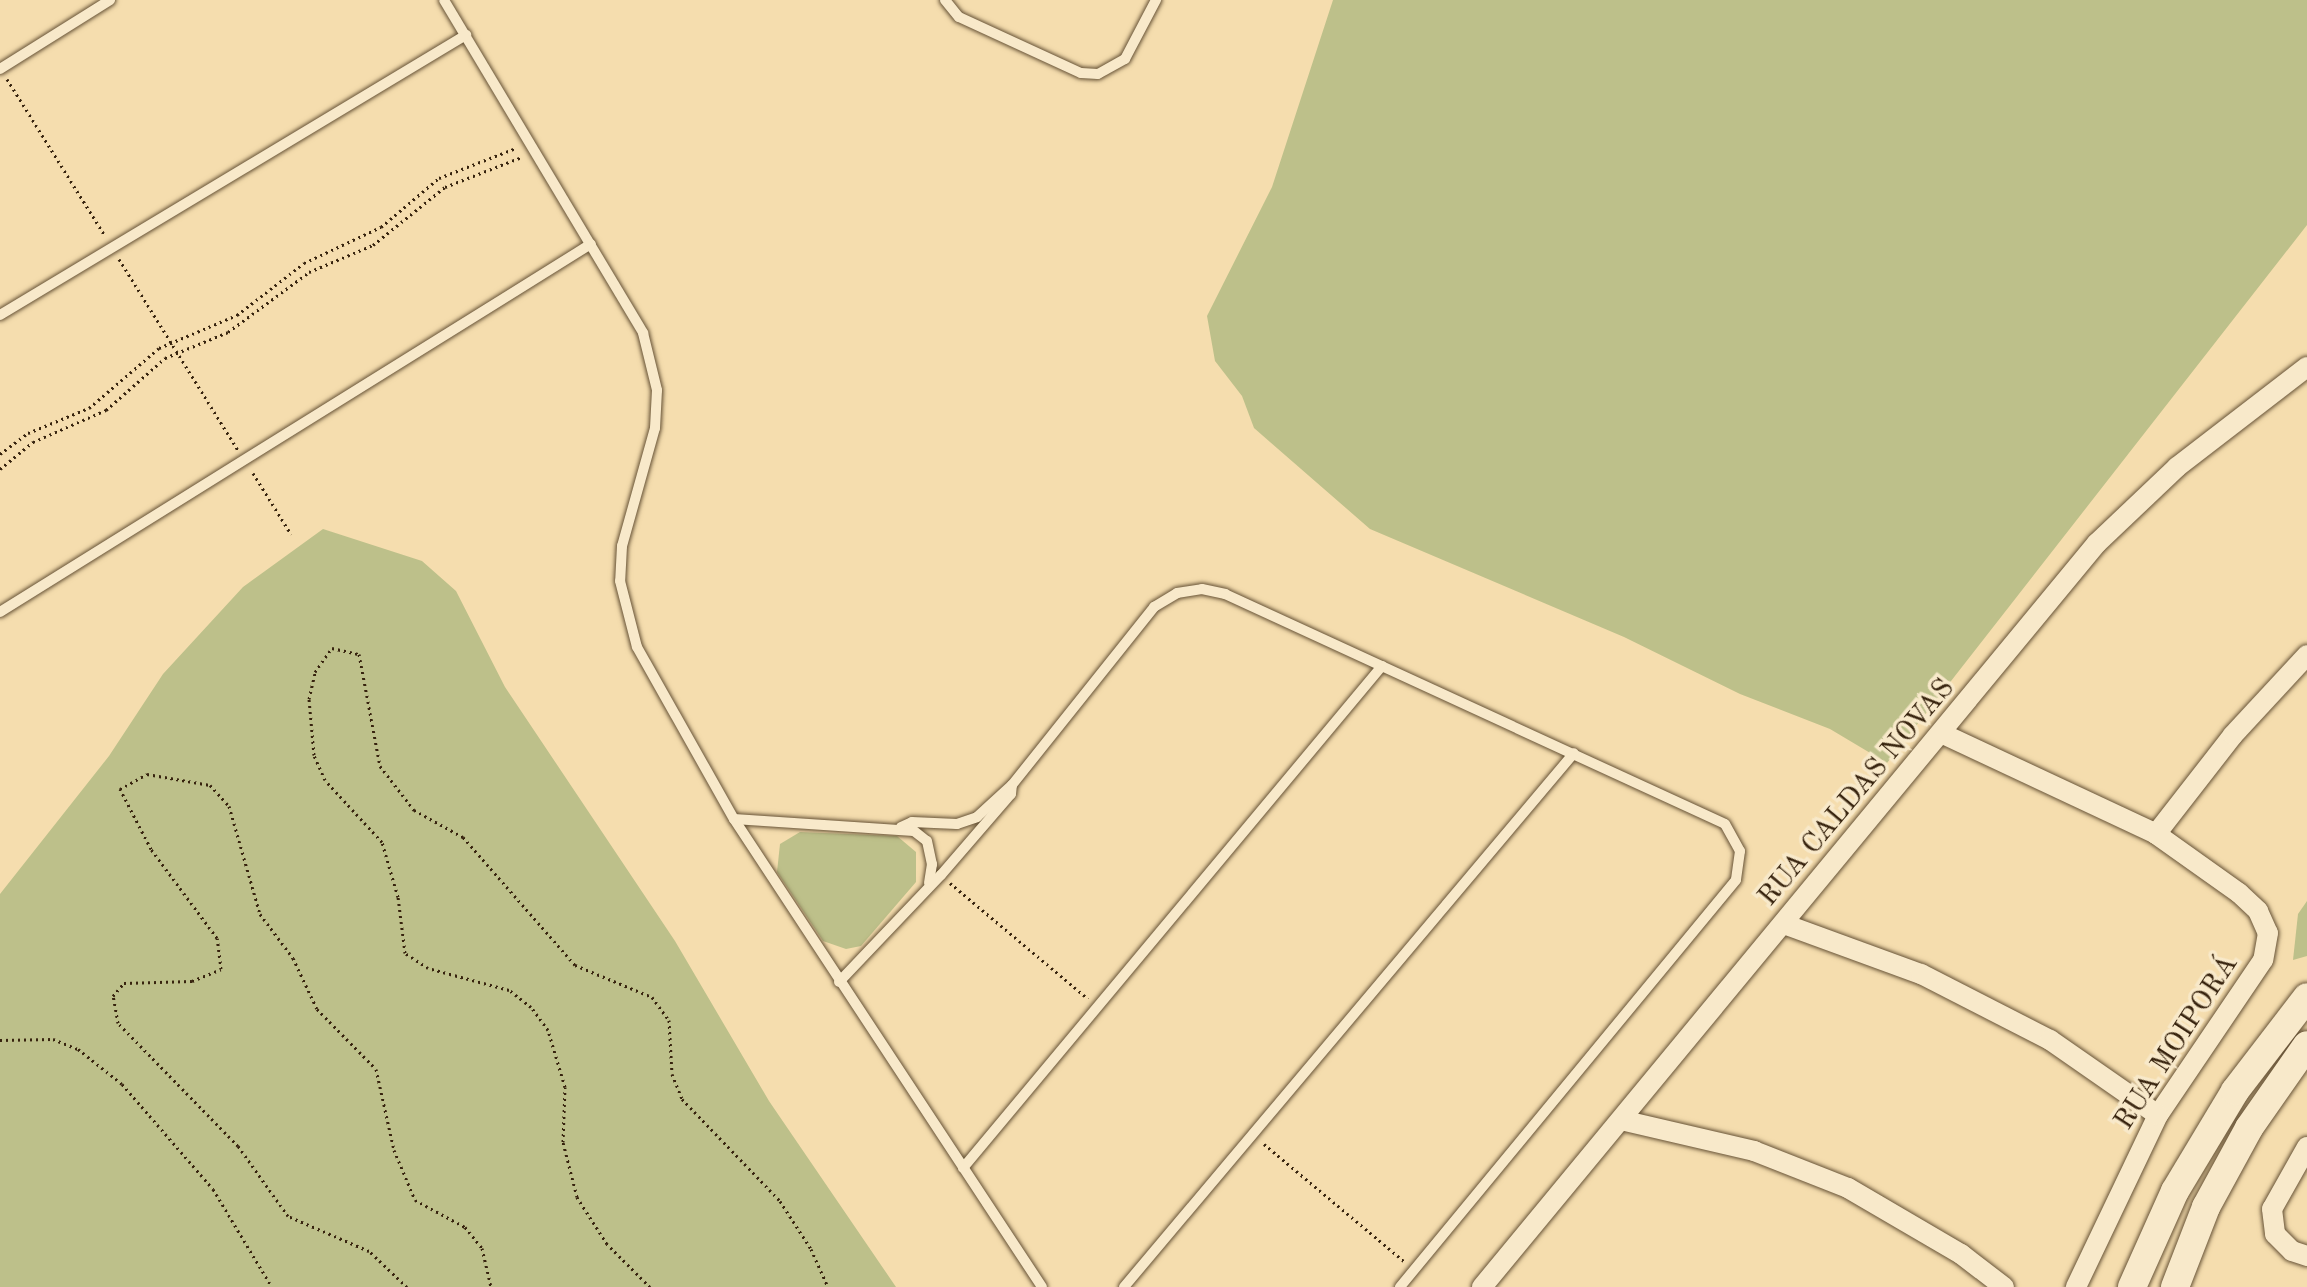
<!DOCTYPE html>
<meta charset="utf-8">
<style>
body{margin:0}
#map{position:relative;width:2307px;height:1287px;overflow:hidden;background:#f5ddae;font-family:"Old Standard TT",serif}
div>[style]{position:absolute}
.green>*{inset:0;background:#bdc08a}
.path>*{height:3px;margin-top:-1.5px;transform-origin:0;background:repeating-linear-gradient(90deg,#37230e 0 2px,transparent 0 6px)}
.roads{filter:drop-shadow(0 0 2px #665236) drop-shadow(0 0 2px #665236)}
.lane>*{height:10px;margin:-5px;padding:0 5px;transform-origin:5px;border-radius:5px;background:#f8e9ca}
.street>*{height:20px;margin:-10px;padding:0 10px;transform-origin:10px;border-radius:10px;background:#f8e9ca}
.secondary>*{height:28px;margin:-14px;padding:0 14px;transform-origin:14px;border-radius:14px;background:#f8e9ca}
span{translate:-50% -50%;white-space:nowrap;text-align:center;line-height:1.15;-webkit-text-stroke:7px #f8e9ca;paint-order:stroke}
.street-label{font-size:28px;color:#37230e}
</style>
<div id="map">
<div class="green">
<i style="clip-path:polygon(1333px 0,2307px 0,2307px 225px,1887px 763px,1830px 729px,1740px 694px,1624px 637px,1370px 529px,1254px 428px,1242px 396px,1215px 361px,1207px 316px,1272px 187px)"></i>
<i style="clip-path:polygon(323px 529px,422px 561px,456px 591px,505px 687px,675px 941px,769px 1101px,896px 1287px,0 1287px,0 894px,109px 756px,163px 674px,243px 587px)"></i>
<i style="clip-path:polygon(800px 832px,897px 836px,916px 852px,916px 882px,861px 946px,846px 949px,823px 941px,777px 872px,780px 844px)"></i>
<i style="clip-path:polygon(2307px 901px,2307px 956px,2293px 960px,2298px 914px)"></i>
</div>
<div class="path">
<i style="left:7px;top:79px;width:185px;rotate:58deg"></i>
<i style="left:119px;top:259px;width:225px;rotate:58.1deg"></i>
<i style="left:0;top:454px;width:35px;rotate:-37deg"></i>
<i style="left:28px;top:433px;width:66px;rotate:-22.3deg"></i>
<i style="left:89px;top:408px;width:92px;rotate:-40.6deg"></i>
<i style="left:159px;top:348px;width:85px;rotate:-22.9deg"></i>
<i style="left:237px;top:315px;width:85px;rotate:-37.8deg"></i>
<i style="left:304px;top:263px;width:85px;rotate:-25.1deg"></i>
<i style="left:381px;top:227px;width:76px;rotate:-40.2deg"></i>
<i style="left:439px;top:178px;width:83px;rotate:-21.3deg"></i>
<i style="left:0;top:469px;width:43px;rotate:-39.3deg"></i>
<i style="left:33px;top:442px;width:80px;rotate:-23.7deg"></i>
<i style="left:106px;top:410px;width:79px;rotate:-41.4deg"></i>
<i style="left:165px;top:358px;width:68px;rotate:-22.4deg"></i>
<i style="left:228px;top:332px;width:101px;rotate:-36.5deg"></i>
<i style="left:309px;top:272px;width:69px;rotate:-22.9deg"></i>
<i style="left:373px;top:245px;width:92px;rotate:-38.9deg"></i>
<i style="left:445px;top:187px;width:83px;rotate:-21.3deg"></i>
<i style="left:253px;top:473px;width:72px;rotate:58.1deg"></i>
<i style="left:950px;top:883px;width:180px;rotate:40deg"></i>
<i style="left:0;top:1040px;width:53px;rotate:-1.1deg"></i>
<i style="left:53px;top:1039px;width:27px;rotate:22deg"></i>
<i style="left:78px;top:1049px;width:56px;rotate:38.5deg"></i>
<i style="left:122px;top:1084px;width:139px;rotate:49.1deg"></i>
<i style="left:213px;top:1189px;width:114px;rotate:59deg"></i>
<i style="left:1264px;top:1144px;width:184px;rotate:39.9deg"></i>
<i style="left:407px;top:1287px;width:52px;rotate:-136.5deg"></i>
<i style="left:369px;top:1251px;width:88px;rotate:-156.6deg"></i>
<i style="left:288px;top:1216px;width:86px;rotate:-125.5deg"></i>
<i style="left:238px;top:1146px;width:172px;rotate:-134.3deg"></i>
<i style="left:118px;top:1023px;width:27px;rotate:-100deg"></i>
<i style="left:113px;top:996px;width:17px;rotate:-50deg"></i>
<i style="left:124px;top:983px;width:68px;rotate:-1.7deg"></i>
<i style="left:192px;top:981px;width:31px;rotate:-22deg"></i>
<i style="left:221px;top:969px;width:31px;rotate:-97deg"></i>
<i style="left:217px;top:938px;width:111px;rotate:-126.6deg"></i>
<i style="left:151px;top:849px;width:68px;rotate:-117.3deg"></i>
<i style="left:120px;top:789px;width:31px;rotate:-29deg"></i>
<i style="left:147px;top:774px;width:64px;rotate:9.9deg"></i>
<i style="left:210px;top:785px;width:28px;rotate:48deg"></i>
<i style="left:229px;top:806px;width:112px;rotate:74deg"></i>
<i style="left:260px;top:914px;width:55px;rotate:53.1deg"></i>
<i style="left:293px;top:958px;width:56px;rotate:64.8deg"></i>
<i style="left:317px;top:1009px;width:84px;rotate:45.5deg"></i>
<i style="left:376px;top:1069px;width:83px;rotate:77.5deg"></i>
<i style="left:394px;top:1150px;width:54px;rotate:67.2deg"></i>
<i style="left:415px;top:1200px;width:57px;rotate:28.4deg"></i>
<i style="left:465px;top:1227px;width:27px;rotate:51deg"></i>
<i style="left:482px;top:1248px;width:40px;rotate:77deg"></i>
<i style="left:650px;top:1287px;width:61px;rotate:-135deg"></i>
<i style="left:607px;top:1244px;width:56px;rotate:-122.6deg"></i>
<i style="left:577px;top:1197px;width:57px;rotate:-104.3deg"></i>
<i style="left:563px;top:1142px;width:55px;rotate:-87.9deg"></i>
<i style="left:565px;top:1087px;width:59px;rotate:-106.6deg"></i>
<i style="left:548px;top:1030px;width:29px;rotate:-126deg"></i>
<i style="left:531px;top:1007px;width:28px;rotate:-142deg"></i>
<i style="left:509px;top:990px;width:84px;rotate:-164.8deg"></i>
<i style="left:428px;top:968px;width:27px;rotate:-147deg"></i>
<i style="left:405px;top:953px;width:56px;rotate:-97.1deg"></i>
<i style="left:398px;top:897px;width:57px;rotate:-106.2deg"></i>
<i style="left:382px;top:842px;width:84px;rotate:-132.6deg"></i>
<i style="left:325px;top:780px;width:27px;rotate:-114deg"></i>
<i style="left:314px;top:755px;width:56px;rotate:-95.1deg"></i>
<i style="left:309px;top:699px;width:28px;rotate:-77deg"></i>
<i style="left:315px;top:672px;width:29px;rotate:-55deg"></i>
<i style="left:332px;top:648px;width:28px;rotate:13deg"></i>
<i style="left:359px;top:654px;width:114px;rotate:79.4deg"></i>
<i style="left:380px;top:766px;width:56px;rotate:52.3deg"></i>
<i style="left:414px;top:810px;width:56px;rotate:28.9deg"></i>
<i style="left:463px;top:837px;width:170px;rotate:48.8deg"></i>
<i style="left:575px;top:965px;width:83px;rotate:22.6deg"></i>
<i style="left:652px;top:997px;width:29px;rotate:54deg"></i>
<i style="left:669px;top:1020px;width:54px;rotate:86.8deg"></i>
<i style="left:672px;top:1074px;width:27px;rotate:68deg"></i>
<i style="left:682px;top:1099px;width:141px;rotate:46.1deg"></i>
<i style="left:780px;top:1201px;width:57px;rotate:57.1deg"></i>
<i style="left:811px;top:1249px;width:42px;rotate:65.9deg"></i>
</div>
<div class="roads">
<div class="lane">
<i style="left:444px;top:0;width:388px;rotate:59.1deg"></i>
<i style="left:643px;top:333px;width:59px;rotate:76.2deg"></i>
<i style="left:657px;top:390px;width:38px;rotate:93deg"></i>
<i style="left:655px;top:428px;width:123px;rotate:105.6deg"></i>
<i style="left:622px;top:546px;width:35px;rotate:93deg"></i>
<i style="left:620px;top:581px;width:68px;rotate:75.6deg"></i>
<i style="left:637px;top:647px;width:197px;rotate:60.6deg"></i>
<i style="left:734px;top:819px;width:560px;rotate:56.65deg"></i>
<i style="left:945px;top:0;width:22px;rotate:51deg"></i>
<i style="left:959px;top:17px;width:134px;rotate:24.7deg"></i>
<i style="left:1081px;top:73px;width:17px;rotate:3deg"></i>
<i style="left:1098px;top:74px;width:31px;rotate:-29deg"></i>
<i style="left:1125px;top:59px;width:67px;rotate:-62.3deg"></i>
<i style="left:0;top:69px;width:130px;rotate:-32.1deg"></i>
<i style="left:0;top:315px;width:544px;rotate:-31deg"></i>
<i style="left:0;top:612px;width:696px;rotate:-31.91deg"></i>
<i style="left:734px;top:819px;width:180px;rotate:3.8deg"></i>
<i style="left:914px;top:831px;width:16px;rotate:38deg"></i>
<i style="left:927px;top:841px;width:24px;rotate:78deg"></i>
<i style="left:932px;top:864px;width:19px;rotate:99deg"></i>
<i style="left:901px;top:827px;width:12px;rotate:-24deg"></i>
<i style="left:912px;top:822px;width:45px;rotate:2.5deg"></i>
<i style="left:957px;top:824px;width:21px;rotate:-19deg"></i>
<i style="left:977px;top:817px;width:47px;rotate:-42.4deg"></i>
<i style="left:1012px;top:785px;width:228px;rotate:-51.4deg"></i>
<i style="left:1154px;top:607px;width:27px;rotate:-31deg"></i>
<i style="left:1177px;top:593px;width:25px;rotate:-9deg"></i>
<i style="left:1202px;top:589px;width:24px;rotate:12deg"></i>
<i style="left:1225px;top:594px;width:550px;rotate:24.7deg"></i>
<i style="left:1725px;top:824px;width:31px;rotate:61deg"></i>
<i style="left:1740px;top:851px;width:29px;rotate:98deg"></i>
<i style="left:1736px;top:880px;width:528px;rotate:129.54deg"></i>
<i style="left:839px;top:982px;width:148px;rotate:-46.4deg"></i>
<i style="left:941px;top:875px;width:107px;rotate:-49.2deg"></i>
<i style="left:1011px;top:794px;width:9px;rotate:-84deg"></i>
<i style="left:963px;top:1168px;width:654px;rotate:-50.15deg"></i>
<i style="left:1124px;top:1287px;width:698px;rotate:-49.88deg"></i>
</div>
<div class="street">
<i style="left:1943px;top:734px;width:235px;rotate:25.1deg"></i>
<i style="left:2156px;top:834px;width:102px;rotate:35.4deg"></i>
<i style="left:2239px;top:893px;width:26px;rotate:43deg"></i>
<i style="left:2258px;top:911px;width:24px;rotate:66deg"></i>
<i style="left:2268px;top:933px;width:27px;rotate:100deg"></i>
<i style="left:2263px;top:960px;width:187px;rotate:124.1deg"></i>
<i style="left:2158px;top:1115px;width:191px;rotate:115.5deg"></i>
<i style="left:2156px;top:834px;width:125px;rotate:-52.1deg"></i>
<i style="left:2233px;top:735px;width:109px;rotate:-47.2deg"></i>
<i style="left:1784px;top:924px;width:146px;rotate:20.1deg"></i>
<i style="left:1921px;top:974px;width:145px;rotate:27.1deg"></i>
<i style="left:2050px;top:1040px;width:131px;rotate:34.8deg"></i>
<i style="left:1621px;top:1120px;width:137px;rotate:13.1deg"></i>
<i style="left:1754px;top:1151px;width:101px;rotate:21.5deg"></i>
<i style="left:1848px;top:1188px;width:131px;rotate:30.3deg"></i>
<i style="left:1961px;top:1254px;width:54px;rotate:37.5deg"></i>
<i style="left:2307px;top:1147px;width:71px;rotate:119.4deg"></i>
<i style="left:2272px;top:1209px;width:25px;rotate:83deg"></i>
<i style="left:2275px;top:1234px;width:24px;rotate:45deg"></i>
<i style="left:2292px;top:1251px;width:16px;rotate:18deg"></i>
<i style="left:1482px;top:1287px;width:965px;rotate:-50.42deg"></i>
<i style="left:2097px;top:543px;width:110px;rotate:-43.5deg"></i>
<i style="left:2177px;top:467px;width:164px;rotate:-37.6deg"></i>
</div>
<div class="secondary">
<i style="left:2132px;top:1287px;width:105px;rotate:-65.9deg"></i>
<i style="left:2175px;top:1191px;width:117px;rotate:-59deg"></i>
<i style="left:2235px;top:1091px;width:118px;rotate:-52.5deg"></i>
<i style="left:2175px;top:1287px;width:86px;rotate:-68.8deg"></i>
<i style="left:2206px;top:1207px;width:90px;rotate:-61.4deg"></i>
<i style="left:2249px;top:1128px;width:101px;rotate:-55.1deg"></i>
</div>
</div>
<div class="street-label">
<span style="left:1857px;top:793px;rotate:-50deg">RUA CALDAS NOVAS</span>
<span style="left:2177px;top:1043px;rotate:-57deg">RUA MOIPORÁ</span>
</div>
</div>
